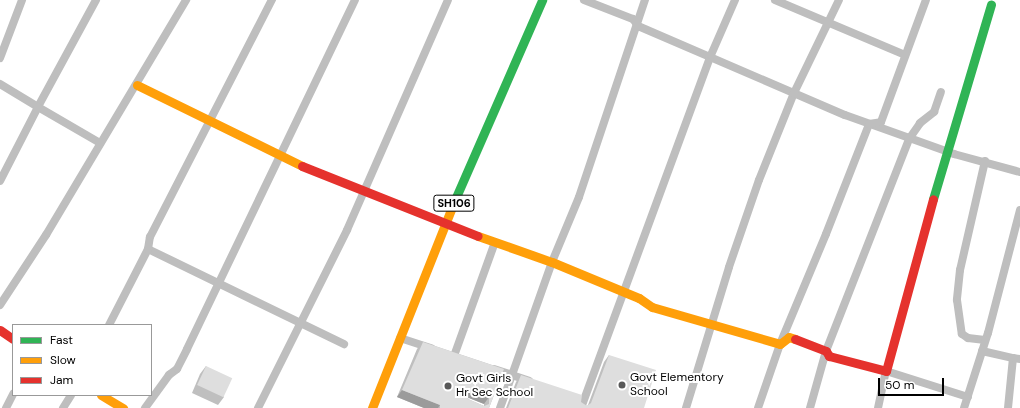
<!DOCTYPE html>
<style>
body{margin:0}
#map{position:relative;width:1020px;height:408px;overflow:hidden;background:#fff;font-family:"DM Sans",sans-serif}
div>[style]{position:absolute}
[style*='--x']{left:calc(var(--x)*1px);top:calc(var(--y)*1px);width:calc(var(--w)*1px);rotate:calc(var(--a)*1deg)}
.street>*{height:8px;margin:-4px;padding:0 4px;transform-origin:4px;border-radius:4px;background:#bebebe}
.fast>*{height:9px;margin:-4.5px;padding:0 4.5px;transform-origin:4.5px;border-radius:4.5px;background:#30b455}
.slow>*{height:9px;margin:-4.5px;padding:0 4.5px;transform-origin:4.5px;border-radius:4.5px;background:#ff9f0a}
.jam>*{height:9px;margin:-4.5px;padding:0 4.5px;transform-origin:4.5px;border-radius:4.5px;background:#e5322d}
.wall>*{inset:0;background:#bfbfbf}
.shaded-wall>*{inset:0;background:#9b9b9b}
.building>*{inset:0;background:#dedede;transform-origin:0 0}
.dots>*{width:11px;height:11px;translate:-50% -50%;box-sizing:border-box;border:2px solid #fff;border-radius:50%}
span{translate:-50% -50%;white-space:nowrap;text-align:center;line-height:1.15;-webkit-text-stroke:4px #fff;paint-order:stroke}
.shield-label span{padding:1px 3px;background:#fff;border:1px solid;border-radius:3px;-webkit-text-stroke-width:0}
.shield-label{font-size:11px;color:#000;font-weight:700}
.poi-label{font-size:12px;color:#000}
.left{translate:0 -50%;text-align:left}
.legend{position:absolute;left:12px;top:324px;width:140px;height:72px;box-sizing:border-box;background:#fff;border:1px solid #999;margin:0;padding:5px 7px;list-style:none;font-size:12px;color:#000}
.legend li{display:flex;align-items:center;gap:8px;height:20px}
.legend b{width:20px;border:1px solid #999}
.scale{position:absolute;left:878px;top:378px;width:66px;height:18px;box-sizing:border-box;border:2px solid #000;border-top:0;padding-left:5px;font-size:12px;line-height:14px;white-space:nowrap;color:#000;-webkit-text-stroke:3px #fff;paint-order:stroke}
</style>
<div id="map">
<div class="street">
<div style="--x:96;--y:0;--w:122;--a:118.5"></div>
<div style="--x:38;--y:107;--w:72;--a:30.1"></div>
<div style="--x:584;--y:0;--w:53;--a:21.2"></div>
<div style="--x:633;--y:19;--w:9;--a:54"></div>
<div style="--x:638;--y:26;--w:225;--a:23.3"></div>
<div style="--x:845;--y:115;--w:116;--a:19.7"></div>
<div style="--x:954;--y:154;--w:68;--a:15.3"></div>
<div style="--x:775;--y:0;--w:141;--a:22.9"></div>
<div style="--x:0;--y:58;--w:62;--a:-69.2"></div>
<div style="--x:0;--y:84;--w:44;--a:31.2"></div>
<div style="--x:38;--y:107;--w:83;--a:117.2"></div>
<div style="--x:985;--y:161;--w:112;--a:102.9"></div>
<div style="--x:960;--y:270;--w:30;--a:96"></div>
<div style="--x:957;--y:300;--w:34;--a:82"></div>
<div style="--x:962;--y:334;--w:7;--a:34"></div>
<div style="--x:968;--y:338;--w:17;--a:7"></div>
<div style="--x:148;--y:249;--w:218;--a:25.9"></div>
<div style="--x:0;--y:305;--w:84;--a:-56.7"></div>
<div style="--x:46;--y:235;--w:274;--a:-59.2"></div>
<div style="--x:109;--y:325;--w:85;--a:-62.8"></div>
<div style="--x:148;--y:249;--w:12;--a:-81"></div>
<div style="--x:150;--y:237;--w:267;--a:-62.8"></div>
<div style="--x:400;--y:338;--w:33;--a:18"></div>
<div style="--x:982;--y:351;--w:32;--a:13"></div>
<div style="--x:454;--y:356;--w:121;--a:-70.2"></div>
<div style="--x:494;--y:369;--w:19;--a:18"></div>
<div style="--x:512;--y:375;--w:120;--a:-70.5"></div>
<div style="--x:552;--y:262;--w:70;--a:-67.4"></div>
<div style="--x:579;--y:197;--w:208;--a:-71.5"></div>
<div style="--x:6;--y:408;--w:16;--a:-63"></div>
<div style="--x:63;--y:408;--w:15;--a:-58"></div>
<div style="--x:145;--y:408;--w:41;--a:-54"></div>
<div style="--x:169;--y:375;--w:10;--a:-37"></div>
<div style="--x:177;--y:369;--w:22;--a:-63"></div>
<div style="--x:187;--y:349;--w:387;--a:-64.3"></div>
<div style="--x:258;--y:408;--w:199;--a:-63.4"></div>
<div style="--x:347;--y:230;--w:251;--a:-66.3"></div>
<div style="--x:500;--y:408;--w:35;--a:-70"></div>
<div style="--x:512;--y:375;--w:18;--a:19"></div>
<div style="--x:581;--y:408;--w:376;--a:-69.8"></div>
<div style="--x:711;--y:55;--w:60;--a:-66.4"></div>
<div style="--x:686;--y:408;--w:147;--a:-73"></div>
<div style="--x:729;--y:267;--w:92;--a:-71"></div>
<div style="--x:759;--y:180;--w:94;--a:-68.1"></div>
<div style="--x:794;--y:93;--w:103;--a:-64.2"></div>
<div style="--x:758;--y:408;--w:68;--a:-71"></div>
<div style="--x:780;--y:344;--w:119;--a:-67.3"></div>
<div style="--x:826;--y:234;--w:118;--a:-68.6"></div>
<div style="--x:869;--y:124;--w:12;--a:-9"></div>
<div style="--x:881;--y:122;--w:130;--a:-69.8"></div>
<div style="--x:810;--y:408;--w:59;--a:-74.3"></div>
<div style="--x:826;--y:351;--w:228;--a:-68.6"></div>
<div style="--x:909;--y:139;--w:19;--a:-55"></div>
<div style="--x:920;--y:123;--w:18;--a:-38"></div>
<div style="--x:934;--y:112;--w:21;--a:-71"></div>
<div style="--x:878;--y:408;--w:38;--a:-78"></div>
<div style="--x:886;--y:371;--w:86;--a:17.6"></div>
<div style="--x:964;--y:408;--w:79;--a:-72.3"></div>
<div style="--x:988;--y:333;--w:127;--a:-75.4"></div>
<div style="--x:1008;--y:408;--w:50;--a:-84.3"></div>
<div style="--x:1013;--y:358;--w:7;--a:8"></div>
</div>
<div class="fast">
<div style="--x:933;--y:199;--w:203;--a:-73.4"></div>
<div style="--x:453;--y:204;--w:223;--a:-66.4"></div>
</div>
<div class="slow">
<div style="--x:137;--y:85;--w:184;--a:26.1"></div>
<div style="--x:478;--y:236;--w:78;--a:19.4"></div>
<div style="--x:552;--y:262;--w:94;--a:22.5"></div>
<div style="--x:639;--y:298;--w:16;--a:35"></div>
<div style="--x:652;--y:307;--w:133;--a:16.1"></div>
<div style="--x:780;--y:344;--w:11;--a:-38"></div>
<div style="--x:789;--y:337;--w:6;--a:18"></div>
<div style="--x:101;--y:395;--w:26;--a:31"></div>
<div style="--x:372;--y:408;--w:219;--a:-68.3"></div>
</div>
<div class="jam">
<div style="--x:302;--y:166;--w:189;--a:21.7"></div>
<div style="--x:0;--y:330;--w:16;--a:35"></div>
<div style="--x:795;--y:339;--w:33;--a:21"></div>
<div style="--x:826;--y:351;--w:6;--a:59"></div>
<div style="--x:829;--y:356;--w:59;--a:14.7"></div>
<div style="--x:886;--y:371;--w:178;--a:-74.7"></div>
</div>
<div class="wall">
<div style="clip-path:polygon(evenodd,423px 342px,504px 369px,489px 408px,424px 408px,397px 397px,417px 349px,423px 342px,468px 398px,469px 398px,484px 404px,484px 406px,468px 399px,468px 398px)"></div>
<div style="clip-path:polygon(609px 355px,644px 408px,506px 408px,516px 382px,521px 375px,581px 402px,587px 406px,588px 405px,604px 362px)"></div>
<div style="clip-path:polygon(206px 366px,224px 397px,218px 405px,192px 393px,200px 374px)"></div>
</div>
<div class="shaded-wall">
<div style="clip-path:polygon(402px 390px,440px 405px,438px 408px,424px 408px,397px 397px)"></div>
<div style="clip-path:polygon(474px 390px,489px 397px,484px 404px,469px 398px,462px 401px,467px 393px)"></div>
</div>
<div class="building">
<div style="clip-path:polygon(evenodd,423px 342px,504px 369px,489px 408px,440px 408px,440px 405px,402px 390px,423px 342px,474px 390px,489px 397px,489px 404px,484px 406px,468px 399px,467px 393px,474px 390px)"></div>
<div style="clip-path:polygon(609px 355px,656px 370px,644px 408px,508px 408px,521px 375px,582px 395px,581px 402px,587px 406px,591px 403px)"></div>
<div style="left:206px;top:366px;width:29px;height:21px;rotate:25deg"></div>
</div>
<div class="dots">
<div style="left:622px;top:385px;background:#595959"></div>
<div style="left:448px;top:386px;background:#595959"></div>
</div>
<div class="shield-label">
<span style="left:454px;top:203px">SH106</span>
</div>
<div class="poi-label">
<span class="left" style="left:630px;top:385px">Govt Elementory<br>School</span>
<span class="left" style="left:456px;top:386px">Govt Girls<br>Hr Sec School</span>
</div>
<ul class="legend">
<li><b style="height:5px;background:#30b455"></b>Fast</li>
<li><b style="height:5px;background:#ff9f0a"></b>Slow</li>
<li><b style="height:5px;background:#e5322d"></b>Jam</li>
</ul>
<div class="scale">50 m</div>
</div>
